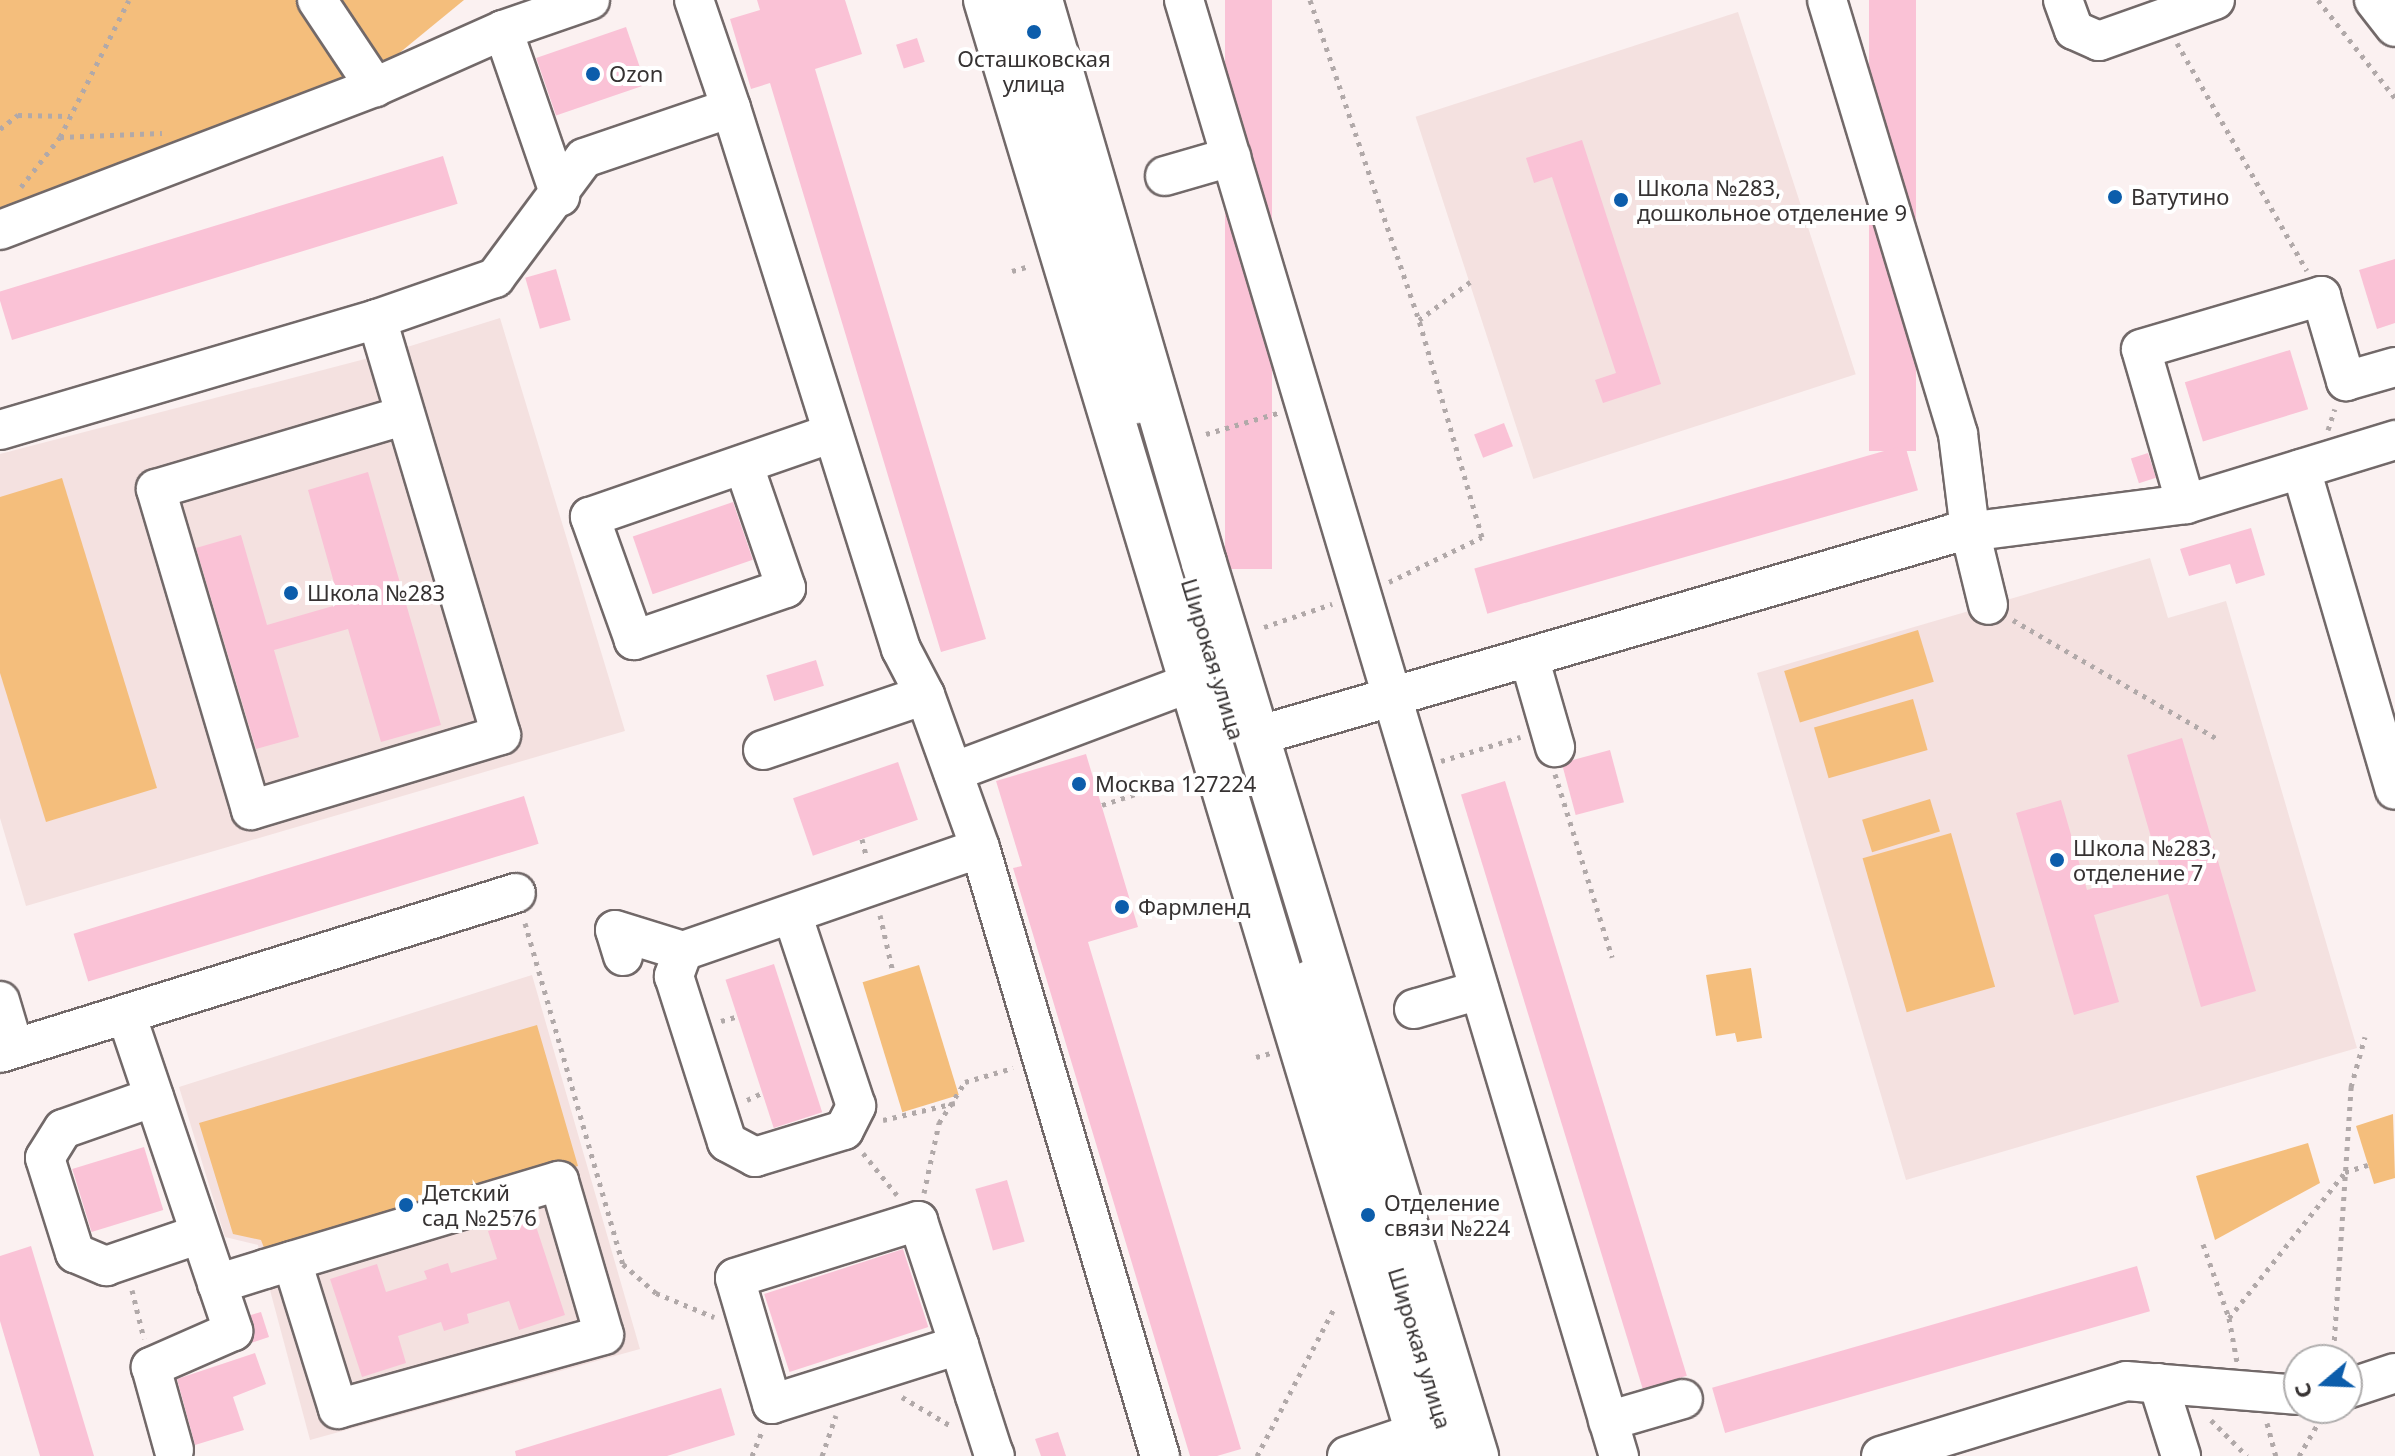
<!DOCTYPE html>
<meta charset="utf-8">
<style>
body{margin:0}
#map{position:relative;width:2395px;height:1456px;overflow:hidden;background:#fbf1f1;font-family:"Noto Sans",sans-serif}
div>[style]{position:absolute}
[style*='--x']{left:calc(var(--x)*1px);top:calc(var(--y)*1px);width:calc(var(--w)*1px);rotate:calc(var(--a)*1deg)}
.built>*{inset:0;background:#f4e1e0;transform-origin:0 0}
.green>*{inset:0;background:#f4be7c;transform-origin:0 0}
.building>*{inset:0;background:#fac2d6;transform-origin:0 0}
.path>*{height:5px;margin-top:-2.5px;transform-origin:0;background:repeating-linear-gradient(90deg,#b1a9a9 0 4px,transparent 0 10px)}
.roads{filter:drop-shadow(2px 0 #726969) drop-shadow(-2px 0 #726969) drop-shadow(0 2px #726969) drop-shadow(0 -2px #726969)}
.minor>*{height:38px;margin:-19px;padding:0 19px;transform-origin:19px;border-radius:19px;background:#fff}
.major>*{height:44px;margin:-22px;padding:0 22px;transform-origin:22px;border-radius:22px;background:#fff}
.dots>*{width:22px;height:22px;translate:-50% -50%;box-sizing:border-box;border:4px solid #fff;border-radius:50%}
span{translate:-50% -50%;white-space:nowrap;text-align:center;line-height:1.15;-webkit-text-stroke:8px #fff;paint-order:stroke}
.poi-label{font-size:22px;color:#363232}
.left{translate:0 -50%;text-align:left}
.street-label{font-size:22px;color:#363232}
.north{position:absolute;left:2283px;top:1344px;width:80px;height:80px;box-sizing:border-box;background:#fff;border:2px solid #afadad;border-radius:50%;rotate:251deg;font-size:22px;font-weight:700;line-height:32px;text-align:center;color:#363232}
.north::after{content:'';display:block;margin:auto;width:28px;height:36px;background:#0c5dab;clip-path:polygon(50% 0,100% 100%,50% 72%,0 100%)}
</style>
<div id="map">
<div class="built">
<div style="left:1738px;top:12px;width:381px;height:339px;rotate:72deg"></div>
<div style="clip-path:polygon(500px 318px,625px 731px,26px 906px,0 818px,0 454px,388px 353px)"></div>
<div style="clip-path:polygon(2150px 558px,2168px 618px,2226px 601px,2357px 1048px,1906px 1180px,1757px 673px)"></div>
<div style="clip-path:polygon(532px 975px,640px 1349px,310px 1440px,258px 1245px,225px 1237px,179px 1087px)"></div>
</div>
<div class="green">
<div style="clip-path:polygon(0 0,464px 0,392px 59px,0 214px)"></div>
<div style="clip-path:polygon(62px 478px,157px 788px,46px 822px,0 673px,0 497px)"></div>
<div style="left:1918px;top:630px;width:54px;height:140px;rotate:73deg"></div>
<div style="left:1913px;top:699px;width:53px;height:103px;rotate:74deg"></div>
<div style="left:1930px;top:799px;width:34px;height:71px;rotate:73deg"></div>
<div style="left:1951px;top:833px;width:160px;height:92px;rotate:74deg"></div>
<div style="left:919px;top:965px;width:136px;height:59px;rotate:73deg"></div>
<div style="clip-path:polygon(1751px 968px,1762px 1038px,1737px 1042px,1735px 1033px,1716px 1036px,1706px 975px)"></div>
<div style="clip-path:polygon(537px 1025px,578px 1166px,266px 1253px,261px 1240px,233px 1234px,199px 1123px)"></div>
<div style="clip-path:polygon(2393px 1114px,2395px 1178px,2374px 1184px,2356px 1126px)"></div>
<div style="clip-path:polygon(2308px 1143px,2320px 1183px,2215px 1240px,2196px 1176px)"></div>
</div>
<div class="building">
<div style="clip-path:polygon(757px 0,845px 0,862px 54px,815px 69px,986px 639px,941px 652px,770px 83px,751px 89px,730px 19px,760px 10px)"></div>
<div style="left:1225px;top:0;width:47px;height:569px"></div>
<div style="left:1869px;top:0;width:47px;height:451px"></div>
<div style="left:626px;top:27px;width:61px;height:95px;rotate:71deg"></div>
<div style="left:917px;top:38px;width:25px;height:22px;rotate:72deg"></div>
<div style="clip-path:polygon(1582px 140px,1661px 384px,1603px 403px,1595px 380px,1616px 373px,1552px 177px,1534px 183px,1526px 158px)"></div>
<div style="left:443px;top:156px;width:50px;height:466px;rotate:73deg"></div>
<div style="clip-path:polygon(2395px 259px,2395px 323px,2377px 329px,2359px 270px)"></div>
<div style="left:556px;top:269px;width:53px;height:32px;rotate:74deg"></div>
<div style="left:2290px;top:350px;width:62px;height:110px;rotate:73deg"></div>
<div style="left:1504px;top:423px;width:25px;height:32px;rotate:69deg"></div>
<div style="left:1905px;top:445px;width:47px;height:448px;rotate:74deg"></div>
<div style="left:2148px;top:453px;width:26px;height:18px;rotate:72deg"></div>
<div style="clip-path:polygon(368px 472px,441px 725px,381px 742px,348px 629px,274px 650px,299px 737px,256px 749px,196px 548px,241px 535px,267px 625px,340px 604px,308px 490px)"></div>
<div style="left:733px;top:502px;width:61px;height:106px;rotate:71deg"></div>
<div style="clip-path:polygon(2251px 528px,2265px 575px,2236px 584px,2230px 564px,2189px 576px,2180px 549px)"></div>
<div style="left:816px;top:660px;width:27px;height:52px;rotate:73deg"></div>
<div style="clip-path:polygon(2182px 738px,2256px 991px,2201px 1007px,2168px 894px,2094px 915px,2119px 1002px,2074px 1015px,2016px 813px,2061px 800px,2087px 890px,2160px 868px,2127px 755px)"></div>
<div style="left:1610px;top:750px;width:54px;height:50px;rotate:75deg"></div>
<div style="clip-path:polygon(1086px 754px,1138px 927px,1088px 942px,1241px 1449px,1217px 1456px,1190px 1456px,1013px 868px,1022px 866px,996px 781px)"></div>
<div style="left:898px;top:762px;width:61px;height:111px;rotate:71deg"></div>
<div style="left:1505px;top:781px;width:622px;height:46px;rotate:73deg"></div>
<div style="left:524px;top:796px;width:50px;height:471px;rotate:73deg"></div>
<div style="left:774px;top:964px;width:156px;height:51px;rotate:72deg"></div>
<div style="left:144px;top:1147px;width:66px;height:75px;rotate:73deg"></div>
<div style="left:1007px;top:1180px;width:64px;height:33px;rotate:74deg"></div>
<div style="clip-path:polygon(533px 1217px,565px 1315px,519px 1330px,509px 1301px,467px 1314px,469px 1323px,444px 1331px,441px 1322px,398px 1336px,406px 1363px,362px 1377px,330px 1279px,377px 1264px,386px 1292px,427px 1279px,424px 1271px,448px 1263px,451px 1273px,497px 1259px,488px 1231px)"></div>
<div style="clip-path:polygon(31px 1246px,94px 1456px,40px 1456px,0 1321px,0 1256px)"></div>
<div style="left:903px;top:1249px;width:82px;height:146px;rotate:72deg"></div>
<div style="left:2137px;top:1266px;width:47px;height:442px;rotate:74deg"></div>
<div style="clip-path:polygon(261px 1312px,269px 1337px,251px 1343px,251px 1315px)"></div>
<div style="clip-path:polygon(255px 1353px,266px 1384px,233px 1397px,244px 1430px,195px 1445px,177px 1379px)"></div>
<div style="clip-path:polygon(721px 1388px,735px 1435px,667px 1456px,516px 1456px,515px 1451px)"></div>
<div style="clip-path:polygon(1058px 1432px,1066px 1456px,1041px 1456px,1035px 1439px)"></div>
</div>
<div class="path">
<div style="--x:1310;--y:0;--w:338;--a:71.2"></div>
<div style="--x:2318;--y:0;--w:125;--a:51.8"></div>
<div style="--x:2177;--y:43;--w:262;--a:60.3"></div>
<div style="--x:0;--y:129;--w:23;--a:-38"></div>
<div style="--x:18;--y:115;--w:52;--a:1.1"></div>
<div style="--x:60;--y:137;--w:153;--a:-63.3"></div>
<div style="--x:21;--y:187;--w:63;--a:-52"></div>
<div style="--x:60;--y:137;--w:102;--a:-2.2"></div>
<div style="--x:1012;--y:271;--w:19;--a:-16"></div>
<div style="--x:2328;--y:430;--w:22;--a:-72"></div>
<div style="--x:1206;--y:434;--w:75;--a:-16.3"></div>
<div style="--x:1389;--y:582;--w:103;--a:-25.8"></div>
<div style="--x:1482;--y:537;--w:226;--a:-106.2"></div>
<div style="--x:1419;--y:320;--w:64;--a:-36.7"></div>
<div style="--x:2013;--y:620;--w:235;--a:30.2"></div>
<div style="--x:1264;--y:627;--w:72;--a:-18.7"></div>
<div style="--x:1441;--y:761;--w:83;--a:-16.9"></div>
<div style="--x:1555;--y:774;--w:192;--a:72.7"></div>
<div style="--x:1102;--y:805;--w:71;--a:-18.2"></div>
<div style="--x:862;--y:839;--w:16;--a:76"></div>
<div style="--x:880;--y:915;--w:58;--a:77.2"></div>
<div style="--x:525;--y:923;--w:355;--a:74"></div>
<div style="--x:623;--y:1264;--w:44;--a:41.3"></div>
<div style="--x:656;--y:1293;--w:63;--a:22.5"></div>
<div style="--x:721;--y:1021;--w:18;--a:-16"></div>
<div style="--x:1256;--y:1057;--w:16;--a:-15"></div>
<div style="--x:747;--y:1100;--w:17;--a:-25"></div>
<div style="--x:883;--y:1120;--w:74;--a:-13.3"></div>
<div style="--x:863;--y:1153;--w:54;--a:51"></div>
<div style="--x:924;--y:1193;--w:72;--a:-77.9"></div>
<div style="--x:939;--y:1123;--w:49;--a:-57.6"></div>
<div style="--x:965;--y:1082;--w:50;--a:-16.3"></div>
<div style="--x:2203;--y:1244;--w:78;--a:70.6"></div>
<div style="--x:2229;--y:1318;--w:45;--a:79.7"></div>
<div style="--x:132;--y:1290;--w:50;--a:76.2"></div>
<div style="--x:2229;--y:1318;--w:186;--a:-51.5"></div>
<div style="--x:2345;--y:1172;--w:24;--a:-17"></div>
<div style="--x:2333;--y:1360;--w:274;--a:-86.2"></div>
<div style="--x:2351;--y:1087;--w:52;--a:-74.4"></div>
<div style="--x:902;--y:1397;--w:57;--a:30.6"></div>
<div style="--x:2211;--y:1420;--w:51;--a:45"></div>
<div style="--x:2267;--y:1423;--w:34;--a:75"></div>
<div style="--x:752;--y:1456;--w:27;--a:-68"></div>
<div style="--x:822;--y:1456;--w:43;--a:-71.1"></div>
<div style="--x:1257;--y:1456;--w:166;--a:-62.4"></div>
<div style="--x:2299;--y:1456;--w:42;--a:-59.7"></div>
</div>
<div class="roads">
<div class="minor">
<div style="--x:317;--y:0;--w:105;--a:56.3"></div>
<div style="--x:1012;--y:0;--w:423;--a:72.9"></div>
<div style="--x:1184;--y:0;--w:1520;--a:73.37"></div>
<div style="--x:1827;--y:0;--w:453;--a:73.2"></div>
<div style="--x:1958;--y:434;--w:98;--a:82.9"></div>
<div style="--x:1970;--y:531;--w:76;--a:76.3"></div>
<div style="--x:2063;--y:0;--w:32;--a:70"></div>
<div style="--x:2074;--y:30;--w:27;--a:24"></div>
<div style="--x:2099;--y:41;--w:123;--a:-19.5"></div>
<div style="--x:2374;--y:0;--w:34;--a:52"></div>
<div style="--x:503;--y:30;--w:92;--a:-19"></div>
<div style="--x:731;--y:108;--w:567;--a:72.56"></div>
<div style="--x:901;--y:649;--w:52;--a:62.4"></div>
<div style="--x:925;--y:695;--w:163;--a:70.2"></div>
<div style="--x:980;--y:848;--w:634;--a:73.51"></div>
<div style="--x:1165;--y:176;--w:69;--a:-16.1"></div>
<div style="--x:0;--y:230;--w:401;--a:-20.9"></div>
<div style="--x:375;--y:87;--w:140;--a:-24"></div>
<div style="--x:503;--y:30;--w:176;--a:71"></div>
<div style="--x:377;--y:319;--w:434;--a:73.4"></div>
<div style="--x:501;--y:735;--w:261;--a:163.3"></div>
<div style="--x:251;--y:810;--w:335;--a:-106.5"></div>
<div style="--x:156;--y:489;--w:258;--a:-16.5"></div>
<div style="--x:0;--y:430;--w:393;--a:-16.4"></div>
<div style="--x:377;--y:319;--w:125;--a:-19.2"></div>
<div style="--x:495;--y:278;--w:149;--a:-53.4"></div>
<div style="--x:584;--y:158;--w:155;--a:-18.8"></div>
<div style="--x:731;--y:108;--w:114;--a:-108.9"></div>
<div style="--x:744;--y:466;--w:129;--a:71"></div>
<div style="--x:786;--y:588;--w:161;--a:161.1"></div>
<div style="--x:634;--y:640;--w:131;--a:-109.7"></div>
<div style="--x:590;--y:517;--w:254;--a:-19.1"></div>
<div style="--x:2301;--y:469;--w:334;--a:73.7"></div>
<div style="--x:2186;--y:504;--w:161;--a:-106.2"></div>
<div style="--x:2141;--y:349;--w:188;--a:-16.4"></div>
<div style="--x:2321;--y:296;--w:89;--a:73.6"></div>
<div style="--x:2346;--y:381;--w:51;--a:-15.9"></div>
<div style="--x:1529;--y:657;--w:94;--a:73.9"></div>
<div style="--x:1257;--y:736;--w:724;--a:-16.21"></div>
<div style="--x:1952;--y:534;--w:236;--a:-7.3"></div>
<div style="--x:2186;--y:504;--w:219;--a:-17"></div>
<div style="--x:763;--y:750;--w:171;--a:-18.8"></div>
<div style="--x:953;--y:772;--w:255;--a:-20.6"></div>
<div style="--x:683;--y:951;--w:27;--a:110"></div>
<div style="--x:674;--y:976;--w:174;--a:72.3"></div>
<div style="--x:727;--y:1142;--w:32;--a:28"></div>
<div style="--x:755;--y:1157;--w:93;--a:-16.9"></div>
<div style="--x:844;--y:1130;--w:27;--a:-63"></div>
<div style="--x:856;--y:1106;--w:199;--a:-108.4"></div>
<div style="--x:623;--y:956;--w:27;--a:-107"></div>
<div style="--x:615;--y:930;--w:71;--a:17.2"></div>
<div style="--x:683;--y:951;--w:314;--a:-19.1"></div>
<div style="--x:1309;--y:980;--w:497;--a:73.2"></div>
<div style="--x:0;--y:1001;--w:49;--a:73.4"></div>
<div style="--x:1414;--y:1009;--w:68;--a:-16.3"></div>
<div style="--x:126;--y:1014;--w:335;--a:71.3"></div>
<div style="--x:233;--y:1331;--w:90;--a:156.3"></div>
<div style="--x:151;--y:1367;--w:86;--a:74.5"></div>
<div style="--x:0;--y:1053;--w:540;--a:-17.23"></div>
<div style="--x:154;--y:1097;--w:96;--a:160.6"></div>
<div style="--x:63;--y:1129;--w:34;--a:122"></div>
<div style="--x:45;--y:1158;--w:100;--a:72.5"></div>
<div style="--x:75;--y:1253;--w:34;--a:23"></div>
<div style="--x:106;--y:1266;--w:99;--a:-18.8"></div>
<div style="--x:217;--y:1284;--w:50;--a:-17.4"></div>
<div style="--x:265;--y:1269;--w:307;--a:-16.7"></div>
<div style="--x:559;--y:1181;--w:160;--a:73.7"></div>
<div style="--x:604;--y:1335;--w:276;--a:164.5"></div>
<div style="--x:338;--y:1409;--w:155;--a:-107.3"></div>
<div style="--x:959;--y:1345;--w:196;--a:162.5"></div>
<div style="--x:772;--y:1404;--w:131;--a:-106.4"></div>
<div style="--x:735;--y:1278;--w:192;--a:-17.3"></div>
<div style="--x:918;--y:1221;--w:131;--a:71.7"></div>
<div style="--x:959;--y:1345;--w:53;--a:72.6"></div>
<div style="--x:975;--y:1396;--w:59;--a:72.2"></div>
<div style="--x:993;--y:1452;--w:4;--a:63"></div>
<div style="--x:2158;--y:1383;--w:77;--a:72.5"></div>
<div style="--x:2347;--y:1389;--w:51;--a:-18.4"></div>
<div style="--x:1608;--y:1421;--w:78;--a:-16.3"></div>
<div style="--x:1347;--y:1456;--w:75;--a:-18.7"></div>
<div style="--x:1881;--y:1456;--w:256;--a:-17"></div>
<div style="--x:2126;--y:1381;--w:174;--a:4.6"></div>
</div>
<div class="major">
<div style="--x:986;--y:0;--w:1521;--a:73.22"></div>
<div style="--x:1040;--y:0;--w:586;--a:73.76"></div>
<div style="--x:1204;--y:563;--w:934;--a:73.06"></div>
</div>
</div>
<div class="dots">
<div style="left:1034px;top:32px;background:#0c5dab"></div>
<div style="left:593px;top:74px;background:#0c5dab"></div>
<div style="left:2115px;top:197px;background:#0c5dab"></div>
<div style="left:1621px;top:200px;background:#0c5dab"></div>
<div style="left:291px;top:593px;background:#0c5dab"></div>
<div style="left:1079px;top:784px;background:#0c5dab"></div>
<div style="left:2057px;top:860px;background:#0c5dab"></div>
<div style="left:1122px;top:907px;background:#0c5dab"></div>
<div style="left:406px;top:1205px;background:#0c5dab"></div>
<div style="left:1368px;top:1215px;background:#0c5dab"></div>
</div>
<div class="poi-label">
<span style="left:1034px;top:71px">Осташковская<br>улица</span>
<span class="left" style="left:609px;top:74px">Ozon</span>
<span class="left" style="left:1637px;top:200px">Школа №283,<br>дошкольное отделение 9</span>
<span class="left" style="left:2131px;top:197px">Ватутино</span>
<span class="left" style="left:307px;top:593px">Школа №283</span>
<span class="left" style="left:1095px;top:784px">Москва 127224</span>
<span class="left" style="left:2073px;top:860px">Школа №283,<br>отделение 7</span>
<span class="left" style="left:1138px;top:907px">Фармленд</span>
<span class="left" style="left:422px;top:1205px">Детский<br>сад №2576</span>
<span class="left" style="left:1384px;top:1215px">Отделение<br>связи №224</span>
</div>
<div class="street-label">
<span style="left:1213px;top:659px;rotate:73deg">Широкая улица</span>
<span style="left:1420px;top:1348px;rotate:73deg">Широкая улица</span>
</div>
<div class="north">С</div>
</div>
